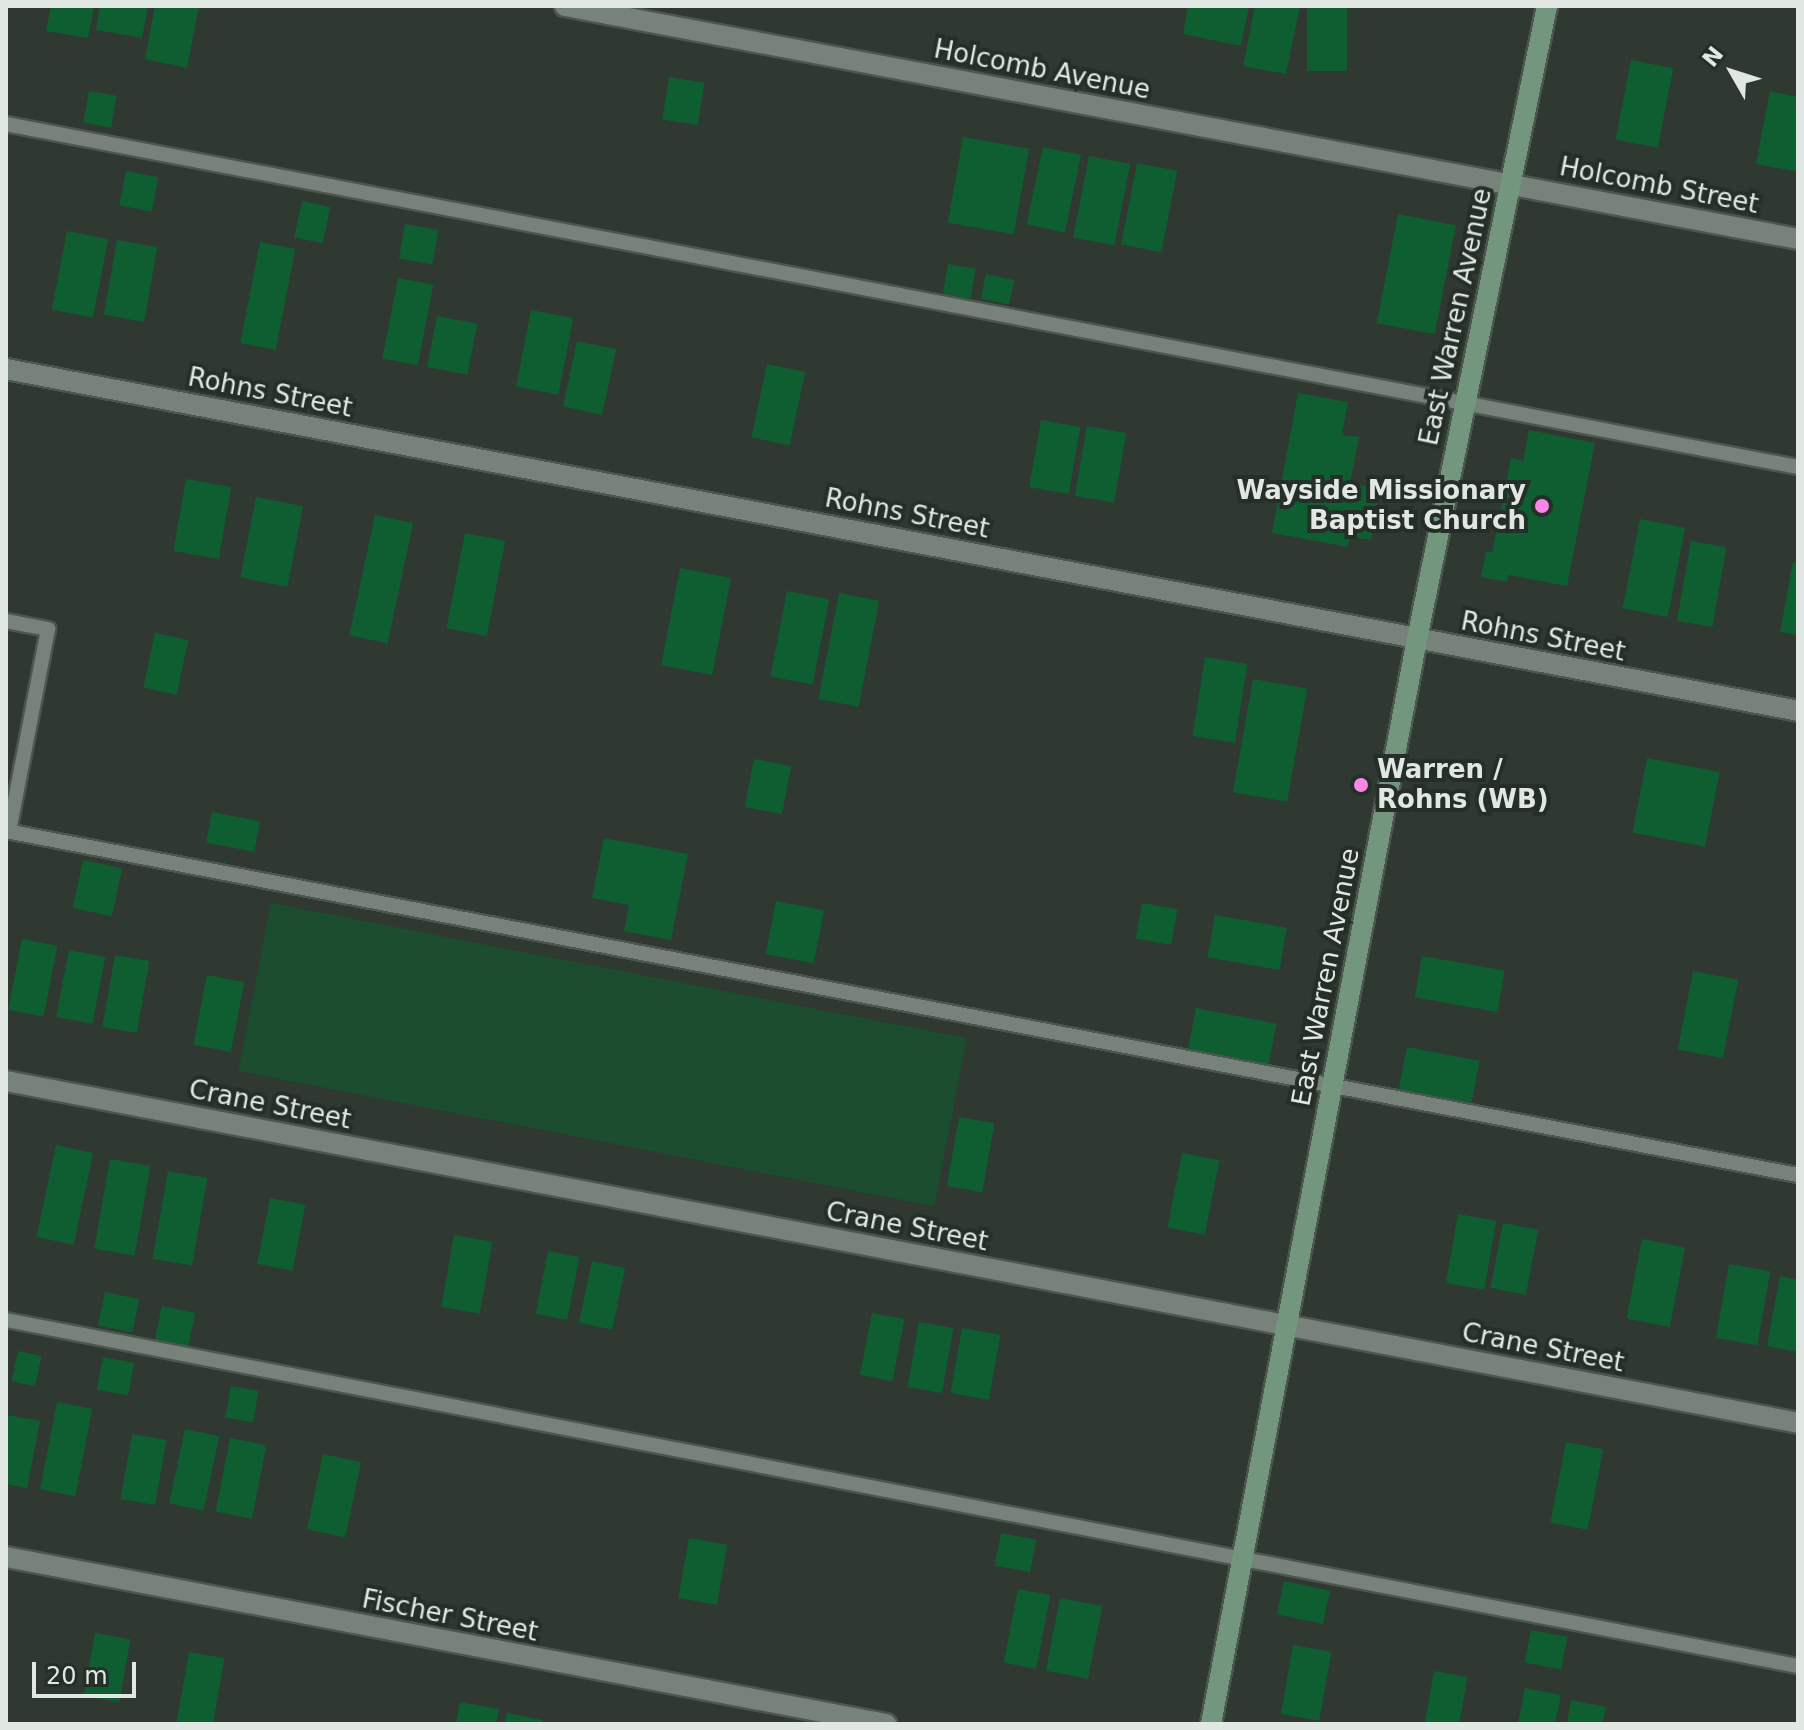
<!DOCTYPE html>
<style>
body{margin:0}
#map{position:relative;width:1804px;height:1730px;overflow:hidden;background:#2f3932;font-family:"DejaVu Sans",sans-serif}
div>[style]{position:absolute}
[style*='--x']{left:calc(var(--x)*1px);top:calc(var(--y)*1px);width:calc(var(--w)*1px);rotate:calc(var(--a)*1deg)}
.green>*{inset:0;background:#1c4d2e;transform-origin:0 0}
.building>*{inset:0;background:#0e5e32;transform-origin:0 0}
.roads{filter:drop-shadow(2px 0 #4c554e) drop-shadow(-2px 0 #4c554e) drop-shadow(0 2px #4c554e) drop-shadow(0 -2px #4c554e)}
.service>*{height:14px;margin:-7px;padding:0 7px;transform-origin:7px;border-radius:7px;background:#77837a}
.minor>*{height:20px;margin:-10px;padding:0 10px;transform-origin:10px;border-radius:10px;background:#77837a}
.secondary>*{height:20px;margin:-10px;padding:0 10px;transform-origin:10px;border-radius:10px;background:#73967e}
.dots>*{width:22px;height:22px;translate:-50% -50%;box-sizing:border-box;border:4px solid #252f28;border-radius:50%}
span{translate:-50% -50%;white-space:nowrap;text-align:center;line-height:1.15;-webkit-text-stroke:8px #252f28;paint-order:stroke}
.street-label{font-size:26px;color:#e1e8e3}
.poi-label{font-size:26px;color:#e1e8e3;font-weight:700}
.right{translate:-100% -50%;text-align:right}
.left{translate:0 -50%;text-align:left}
.frame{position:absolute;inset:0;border:8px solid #e1e8e3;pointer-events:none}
.north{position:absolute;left:1692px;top:32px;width:80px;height:80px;-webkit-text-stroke:6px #252f28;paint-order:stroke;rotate:309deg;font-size:22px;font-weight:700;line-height:32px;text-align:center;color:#e1e8e3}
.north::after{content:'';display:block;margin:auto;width:28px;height:36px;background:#e1e8e3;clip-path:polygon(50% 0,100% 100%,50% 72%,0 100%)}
.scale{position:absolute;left:32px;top:1662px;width:104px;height:36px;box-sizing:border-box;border:4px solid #e1e8e3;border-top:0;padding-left:10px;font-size:24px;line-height:28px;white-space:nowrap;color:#e1e8e3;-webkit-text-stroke:6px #252f28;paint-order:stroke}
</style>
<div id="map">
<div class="green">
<div style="left:271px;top:903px;width:709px;height:171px;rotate:11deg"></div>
</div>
<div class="building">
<div style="clip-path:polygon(51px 6px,94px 6px,88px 38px,46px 31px)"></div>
<div style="clip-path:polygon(100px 6px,148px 6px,142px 38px,96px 30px)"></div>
<div style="clip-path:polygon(155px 6px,199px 6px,187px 68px,145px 59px)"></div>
<div style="clip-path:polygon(1188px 6px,1249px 6px,1241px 46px,1183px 34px)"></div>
<div style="clip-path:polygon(1255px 6px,1300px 6px,1286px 74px,1243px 66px)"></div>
<div style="left:1307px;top:6px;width:40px;height:65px"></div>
<div style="left:1631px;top:60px;width:43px;height:81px;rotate:11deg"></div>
<div style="left:669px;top:77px;width:36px;height:43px;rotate:9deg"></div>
<div style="left:89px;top:91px;width:28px;height:32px;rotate:10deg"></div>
<div style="clip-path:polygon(1770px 91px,1798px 97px,1798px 172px,1756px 164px)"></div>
<div style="left:963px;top:137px;width:67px;height:87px;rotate:10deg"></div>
<div style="left:1043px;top:147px;width:39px;height:79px;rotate:12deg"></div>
<div style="left:1089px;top:156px;width:42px;height:83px;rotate:11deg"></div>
<div style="left:1137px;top:163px;width:41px;height:83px;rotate:11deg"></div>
<div style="left:126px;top:171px;width:33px;height:35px;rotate:11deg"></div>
<div style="left:302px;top:201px;width:29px;height:37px;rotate:12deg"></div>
<div style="left:1398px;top:214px;width:59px;height:111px;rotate:11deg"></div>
<div style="left:405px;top:224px;width:34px;height:35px;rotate:10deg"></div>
<div style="left:67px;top:231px;width:42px;height:80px;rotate:11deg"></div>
<div style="left:117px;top:240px;width:41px;height:76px;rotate:10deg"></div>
<div style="left:260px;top:242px;width:36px;height:103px;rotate:11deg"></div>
<div style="left:948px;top:264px;width:28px;height:30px;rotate:10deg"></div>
<div style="left:986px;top:274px;width:29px;height:25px;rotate:12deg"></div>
<div style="left:398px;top:278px;width:36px;height:82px;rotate:11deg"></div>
<div style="left:531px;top:310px;width:43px;height:78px;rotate:11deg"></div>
<div style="left:437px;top:316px;width:41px;height:52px;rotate:11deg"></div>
<div style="left:577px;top:341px;width:40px;height:67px;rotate:12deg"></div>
<div style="left:767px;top:364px;width:39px;height:75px;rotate:12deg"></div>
<div style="clip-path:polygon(1298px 393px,1348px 402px,1342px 435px,1359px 437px,1350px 483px,1380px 489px,1371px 540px,1350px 537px,1348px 547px,1272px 533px)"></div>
<div style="left:1041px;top:420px;width:40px;height:68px;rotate:10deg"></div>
<div style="left:1087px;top:426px;width:40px;height:71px;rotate:10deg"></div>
<div style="clip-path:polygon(1529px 430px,1595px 443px,1567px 586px,1508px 575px,1507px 582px,1481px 577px,1486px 551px,1492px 553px,1511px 458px,1523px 461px)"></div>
<div style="left:186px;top:479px;width:46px;height:73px;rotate:10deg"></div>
<div style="left:256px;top:497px;width:48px;height:82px;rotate:11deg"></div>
<div style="left:375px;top:515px;width:39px;height:123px;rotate:12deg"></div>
<div style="left:1640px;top:519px;width:46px;height:91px;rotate:11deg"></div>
<div style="left:465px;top:533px;width:41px;height:97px;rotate:11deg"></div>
<div style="left:1691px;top:541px;width:36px;height:81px;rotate:10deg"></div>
<div style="clip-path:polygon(1793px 562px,1798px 563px,1798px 635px,1780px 632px)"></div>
<div style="left:680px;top:568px;width:52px;height:99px;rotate:11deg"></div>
<div style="left:787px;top:591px;width:43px;height:87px;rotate:11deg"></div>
<div style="left:839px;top:593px;width:41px;height:108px;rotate:11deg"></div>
<div style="left:155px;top:633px;width:34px;height:56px;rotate:12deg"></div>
<div style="left:1205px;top:657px;width:43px;height:80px;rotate:9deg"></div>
<div style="left:1253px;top:679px;width:55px;height:115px;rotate:10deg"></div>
<div style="left:1647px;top:758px;width:74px;height:76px;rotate:11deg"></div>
<div style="left:754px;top:759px;width:38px;height:49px;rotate:11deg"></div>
<div style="left:212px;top:812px;width:49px;height:31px;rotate:11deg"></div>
<div style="clip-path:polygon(604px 838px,688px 854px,671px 940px,624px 931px,629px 905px,592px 898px)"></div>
<div style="left:83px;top:860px;width:40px;height:49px;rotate:12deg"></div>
<div style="left:776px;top:901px;width:49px;height:54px;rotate:11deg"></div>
<div style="left:1142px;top:903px;width:36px;height:36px;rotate:10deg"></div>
<div style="left:1215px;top:915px;width:73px;height:43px;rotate:10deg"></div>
<div style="left:22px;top:939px;width:36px;height:72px;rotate:11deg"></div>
<div style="left:69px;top:950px;width:37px;height:68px;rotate:11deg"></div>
<div style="left:115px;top:955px;width:35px;height:73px;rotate:10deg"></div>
<div style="left:1422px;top:956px;width:84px;height:42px;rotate:10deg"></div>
<div style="left:1693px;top:971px;width:46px;height:80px;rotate:11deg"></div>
<div style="left:207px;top:975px;width:38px;height:71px;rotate:11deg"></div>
<div style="left:1196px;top:1008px;width:82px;height:43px;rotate:11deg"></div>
<div style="left:1407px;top:1047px;width:74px;height:44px;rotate:11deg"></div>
<div style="left:959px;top:1117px;width:36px;height:70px;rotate:10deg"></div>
<div style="left:56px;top:1145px;width:38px;height:94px;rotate:12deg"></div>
<div style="left:1182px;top:1153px;width:38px;height:76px;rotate:11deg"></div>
<div style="left:110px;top:1159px;width:41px;height:91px;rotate:10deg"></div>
<div style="left:168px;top:1171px;width:40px;height:89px;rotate:10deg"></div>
<div style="left:270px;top:1198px;width:36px;height:67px;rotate:11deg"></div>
<div style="left:1458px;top:1214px;width:39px;height:70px;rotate:10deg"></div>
<div style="left:1503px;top:1223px;width:36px;height:66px;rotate:11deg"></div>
<div style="left:454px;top:1235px;width:39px;height:73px;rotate:10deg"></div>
<div style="left:1642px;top:1239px;width:44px;height:81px;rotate:11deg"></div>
<div style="left:548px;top:1251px;width:32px;height:64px;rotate:11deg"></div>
<div style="left:592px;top:1261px;width:34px;height:63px;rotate:12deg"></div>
<div style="left:1729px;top:1264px;width:42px;height:75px;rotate:10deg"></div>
<div style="clip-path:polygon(1780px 1276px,1798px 1280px,1798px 1352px,1767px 1346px)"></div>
<div style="left:105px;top:1292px;width:35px;height:34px;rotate:12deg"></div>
<div style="left:162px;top:1306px;width:34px;height:35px;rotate:12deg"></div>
<div style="left:872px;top:1313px;width:33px;height:63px;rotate:11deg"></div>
<div style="left:919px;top:1322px;width:35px;height:66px;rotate:10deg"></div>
<div style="left:962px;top:1328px;width:39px;height:66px;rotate:10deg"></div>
<div style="left:18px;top:1351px;width:24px;height:31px;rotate:12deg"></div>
<div style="left:103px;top:1357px;width:32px;height:33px;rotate:11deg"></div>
<div style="left:231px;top:1386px;width:28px;height:32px;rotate:10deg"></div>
<div style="left:57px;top:1402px;width:36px;height:89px;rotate:11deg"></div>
<div style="clip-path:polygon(7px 1415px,40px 1421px,27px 1488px,6px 1484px)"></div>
<div style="left:185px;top:1429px;width:35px;height:76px;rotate:12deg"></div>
<div style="left:132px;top:1434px;width:35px;height:66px;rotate:10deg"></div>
<div style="left:230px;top:1438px;width:37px;height:75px;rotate:11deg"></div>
<div style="left:1566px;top:1442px;width:38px;height:82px;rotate:11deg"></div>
<div style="left:323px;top:1454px;width:39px;height:77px;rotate:12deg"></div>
<div style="left:1001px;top:1533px;width:36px;height:33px;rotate:11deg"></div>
<div style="left:689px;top:1538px;width:39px;height:61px;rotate:10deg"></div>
<div style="left:1284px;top:1581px;width:47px;height:34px;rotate:12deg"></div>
<div style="left:1018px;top:1589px;width:33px;height:75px;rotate:11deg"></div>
<div style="left:1060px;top:1598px;width:43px;height:74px;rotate:11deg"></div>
<div style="left:1531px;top:1630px;width:37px;height:33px;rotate:11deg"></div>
<div style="left:95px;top:1633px;width:36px;height:64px;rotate:10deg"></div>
<div style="left:1293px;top:1645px;width:39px;height:70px;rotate:10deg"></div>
<div style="left:189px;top:1652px;width:36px;height:73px;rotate:10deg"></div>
<div style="left:1434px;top:1671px;width:34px;height:54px;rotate:10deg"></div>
<div style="clip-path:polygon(1525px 1688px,1561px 1695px,1555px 1724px,1518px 1724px)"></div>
<div style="clip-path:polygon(1571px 1700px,1606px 1707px,1602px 1724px,1567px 1724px)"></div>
<div style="clip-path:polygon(460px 1702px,499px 1709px,496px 1724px,456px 1724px)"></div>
<div style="clip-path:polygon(507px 1713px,543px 1720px,542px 1724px,505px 1724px)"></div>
</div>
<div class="roads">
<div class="service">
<div style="--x:6;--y:124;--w:1825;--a:10.84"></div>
<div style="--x:6;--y:621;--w:43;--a:10.8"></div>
<div style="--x:48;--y:629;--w:206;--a:100.9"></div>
<div style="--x:6;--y:831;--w:1825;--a:10.87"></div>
<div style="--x:6;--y:1320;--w:1825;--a:10.93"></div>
</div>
<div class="minor">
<div style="--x:565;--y:6;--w:1255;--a:10.7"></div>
<div style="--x:6;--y:369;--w:1824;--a:10.8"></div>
<div style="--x:6;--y:1081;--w:1824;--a:10.8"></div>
<div style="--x:6;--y:1557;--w:896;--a:10.75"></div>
</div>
<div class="secondary">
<div style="--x:1211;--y:1724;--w:1104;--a:-79.25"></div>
<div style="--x:1417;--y:639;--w:646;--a:-78.39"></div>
</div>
</div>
<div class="dots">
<div style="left:1542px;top:506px;background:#f987e8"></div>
<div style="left:1361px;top:785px;background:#f987e8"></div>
</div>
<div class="street-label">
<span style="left:1042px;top:70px;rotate:11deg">Holcomb Avenue</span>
<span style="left:1659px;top:186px;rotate:11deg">Holcomb Street</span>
<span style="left:1456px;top:317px;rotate:-78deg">East Warren Avenue</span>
<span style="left:270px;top:393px;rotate:11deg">Rohns Street</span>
<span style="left:907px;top:514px;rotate:11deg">Rohns Street</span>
<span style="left:1543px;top:637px;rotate:11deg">Rohns Street</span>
<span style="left:1326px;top:977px;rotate:-79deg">East Warren Avenue</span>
<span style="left:270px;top:1105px;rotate:11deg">Crane Street</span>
<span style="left:907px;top:1227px;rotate:11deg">Crane Street</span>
<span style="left:1543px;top:1348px;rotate:11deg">Crane Street</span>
<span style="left:450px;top:1616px;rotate:11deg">Fischer Street</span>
</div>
<div class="poi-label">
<span class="right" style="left:1526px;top:506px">Wayside Missionary<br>Baptist Church</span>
<span class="left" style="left:1377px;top:785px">Warren /<br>Rohns (WB)</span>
</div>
<div class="frame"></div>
<div class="north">N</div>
<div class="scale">20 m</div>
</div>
